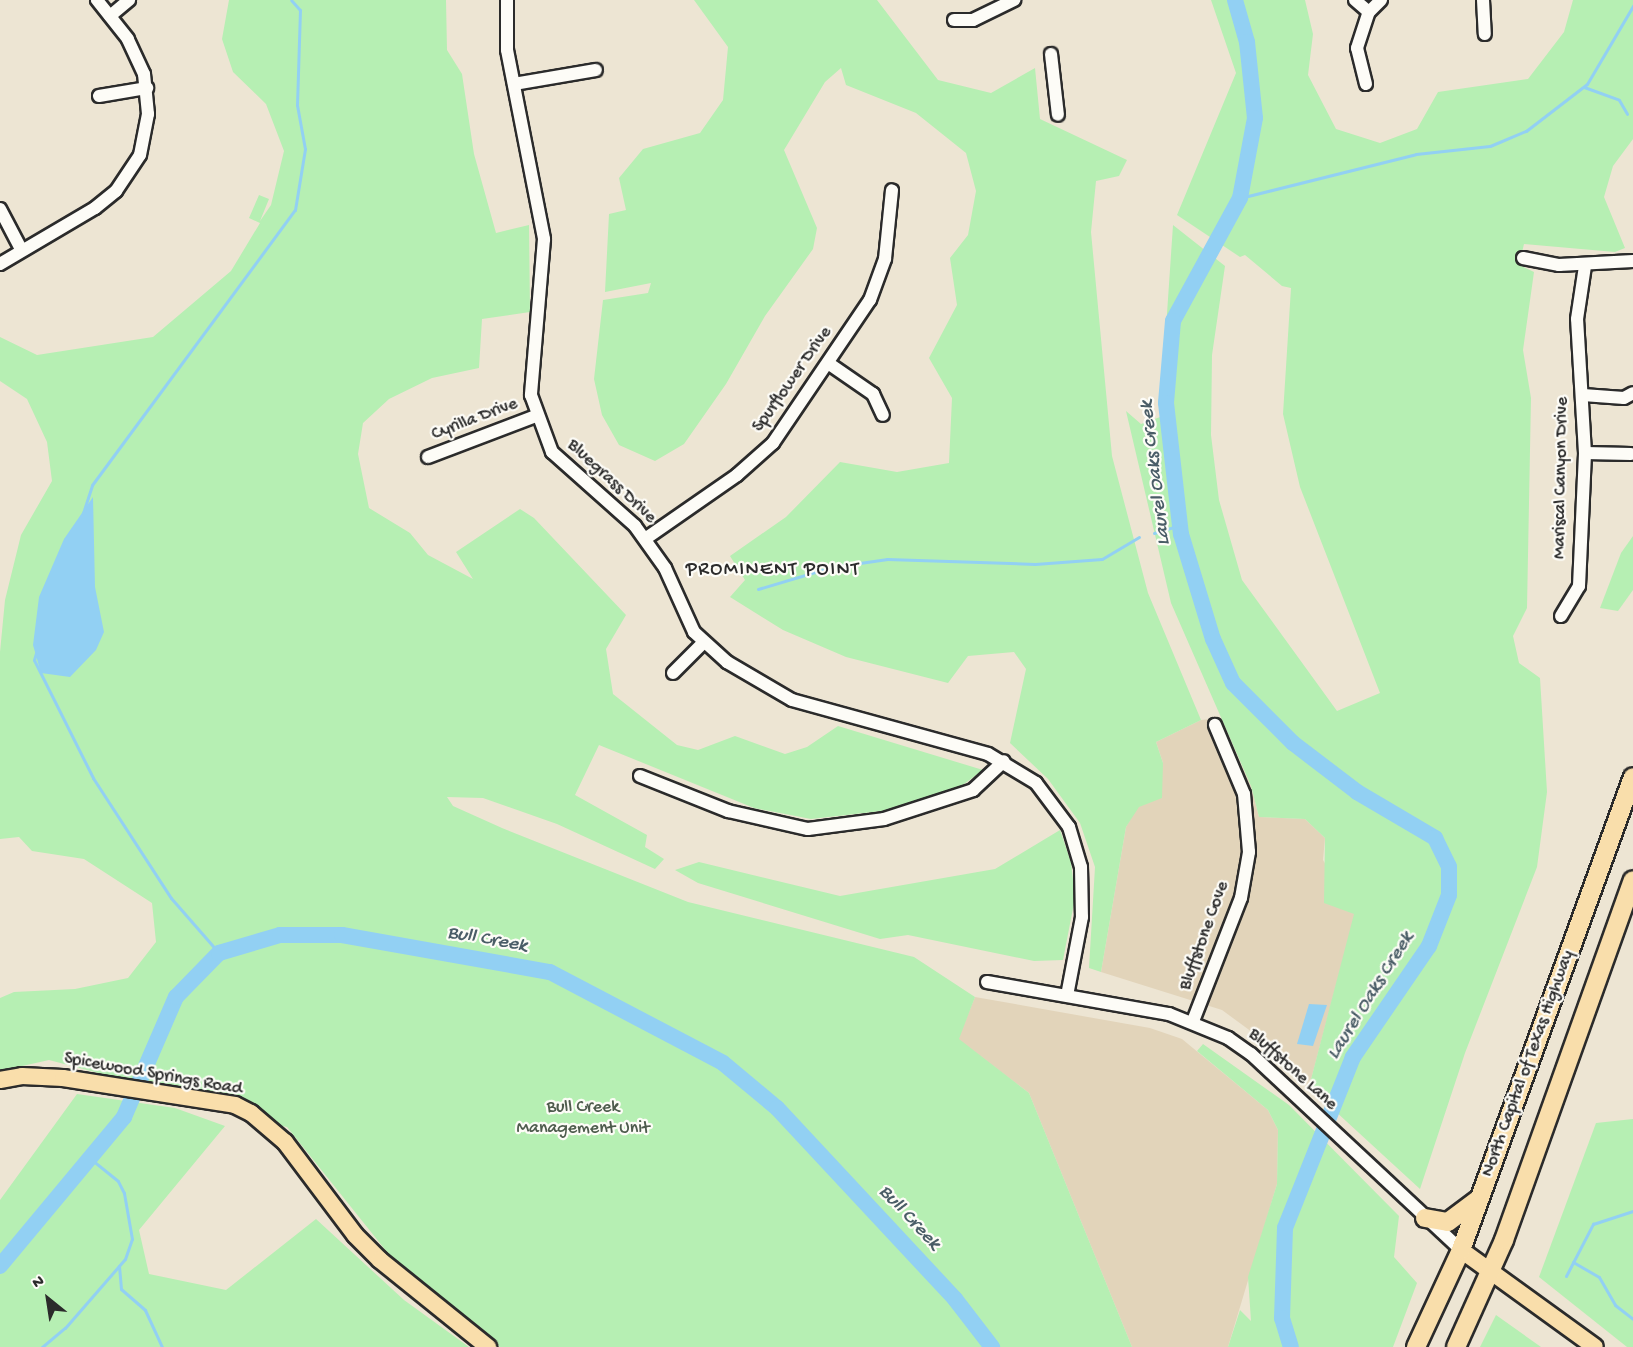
<!DOCTYPE html>
<style>
body{margin:0}
#map{position:relative;width:1633px;height:1347px;overflow:hidden;background:#ede5d3;font-family:"Gochi Hand",sans-serif}
div>[style]{position:absolute}
[style*='--x']{left:calc(var(--x)*1px);top:calc(var(--y)*1px);width:calc(var(--w)*1px);rotate:calc(var(--a)*1deg)}
.built>*{inset:0;background:#e2d4ba}
.green>*{inset:0;background:#b6efb3}
.water>*{inset:0;background:#92d0f3}
.stream>*{height:3px;margin:-1.5px;padding:0 1.5px;transform-origin:1.5px;border-radius:1.5px;background:#92d0f3}
.river>*{height:16px;margin:-8px;padding:0 8px;transform-origin:8px;border-radius:8px;background:#92d0f3}
.roads{filter:drop-shadow(2px 0 #2b2b2b) drop-shadow(-2px 0 #2b2b2b) drop-shadow(0 2px #2b2b2b) drop-shadow(0 -2px #2b2b2b)}
.minor>*{height:12px;margin:-6px;padding:0 6px;transform-origin:6px;border-radius:6px;background:#fdfcf7}
.major>*{height:16px;margin:-8px;padding:0 8px;transform-origin:8px;border-radius:8px;background:#f9deab}
.highway>*{height:18px;margin:-9px;padding:0 9px;transform-origin:9px;border-radius:9px;background:#f9deab}
span{translate:-50% -50%;white-space:nowrap;text-align:center;line-height:1.15;-webkit-text-stroke:4.5px #fdfcf7;paint-order:stroke}
.street-label{font-size:18px;color:#2b2b2b}
.park-label{font-size:18px;color:#4e5c4d}
.water-label{font-size:20px;color:#4a5d67;font-style:italic}
.neighbourhood-label{font-size:20px;color:#2b2b2b;letter-spacing:1.5px}
.north{position:absolute;left:18px;top:1269px;width:60px;height:60px;-webkit-text-stroke:4px #fdfcf7;paint-order:stroke;rotate:330deg;font-size:16px;font-weight:700;line-height:24px;text-align:center;color:#2b2b2b}
.north::after{content:'';display:block;margin:auto;width:21px;height:27px;background:#2b2b2b;clip-path:polygon(50% 0,100% 100%,50% 72%,0 100%)}
</style>
<div id="map">
<div class="built">
<div style="clip-path:polygon(1220px 718px,1251px 786px,1259px 817px,1305px 819px,1325px 838px,1323px 860px,1355px 914px,1309px 1087px,1267px 1043px,1222px 1010px,1101px 972px,1126px 827px,1163px 763px,1156px 742px,1201px 720px)"></div>
<div style="clip-path:polygon(975px 997px,1150px 1028px,1182px 1039px,1268px 1110px,1278px 1130px,1277px 1184px,1228px 1347px,1132px 1347px,1029px 1093px,958px 1039px)"></div>
</div>
<div class="green">
<div style="clip-path:polygon(229px 0,446px 0,447px 50px,462px 74px,474px 154px,496px 233px,529px 225px,530px 312px,482px 319px,479px 368px,432px 378px,389px 399px,363px 423px,358px 454px,369px 508px,410px 533px,428px 555px,473px 579px,456px 552px,520px 509px,534px 518px,626px 615px,606px 649px,613px 694px,677px 745px,698px 750px,735px 736px,785px 754px,807px 747px,838px 726px,983px 770px,960px 787px,882px 811px,811px 819px,754px 808px,599px 745px,575px 795px,647px 835px,645px 847px,664px 859px,655px 869px,557px 824px,483px 798px,447px 797px,453px 806px,502px 828px,688px 902px,914px 957px,975px 997px,959px 1039px,1029px 1093px,1132px 1347px,500px 1347px,395px 1262px,287px 1127px,203px 1108px,213px 1095px,144px 1085px,49px 1060px,0 1071px,0 998px,14px 992px,75px 989px,128px 978px,156px 942px,152px 903px,84px 859px,32px 851px,19px 837px,0 839px,0 652px,5px 600px,21px 535px,52px 481px,47px 442px,27px 399px,0 381px,0 337px,37px 355px,153px 337px,231px 271px,260px 223px,249px 218px,259px 195px,269px 199px,260px 221px,271px 205px,284px 151px,266px 104px,233px 72px,222px 39px)"></div>
<div style="clip-path:polygon(694px 0,877px 0,938px 80px,991px 93px,1035px 68px,1040px 119px,1127px 160px,1119px 176px,1096px 181px,1091px 232px,1112px 456px,1148px 593px,1201px 720px,1156px 742px,1163px 763px,1162px 798px,1139px 807px,1126px 827px,1101px 972px,1089px 968px,1095px 867px,1080px 823px,1048px 779px,1010px 743px,1026px 669px,1014px 652px,968px 656px,948px 683px,846px 657px,783px 630px,730px 597px,745px 580px,730px 556px,786px 517px,840px 462px,897px 472px,949px 463px,952px 398px,929px 358px,957px 305px,950px 258px,968px 235px,976px 191px,966px 153px,916px 113px,846px 85px,841px 68px,825px 82px,784px 150px,817px 228px,813px 249px,765px 316px,726px 384px,684px 444px,655px 461px,619px 445px,602px 415px,594px 379px,603px 300px,648px 293px,651px 283px,605px 292px,609px 214px,626px 210px,619px 178px,643px 149px,700px 133px,723px 100px,728px 47px)"></div>
<div style="clip-path:polygon(1211px 0,1305px 0,1313px 34px,1308px 75px,1336px 129px,1380px 143px,1417px 129px,1438px 92px,1528px 79px,1564px 32px,1573px 0,1633px 0,1633px 139px,1613px 166px,1604px 197px,1625px 248px,1615px 252px,1524px 244px,1519px 265px,1534px 272px,1523px 350px,1531px 398px,1527px 608px,1513px 636px,1519px 663px,1540px 678px,1547px 792px,1537px 867px,1465px 1053px,1420px 1189px,1309px 1087px,1354px 914px,1324px 903px,1325px 838px,1305px 819px,1259px 817px,1251px 786px,1171px 603px,1126px 411px,1141px 424px,1160px 417px,1173px 225px,1225px 266px,1212px 355px,1211px 435px,1219px 500px,1242px 580px,1337px 711px,1380px 693px,1300px 487px,1283px 414px,1291px 288px,1282px 286px,1245px 255px,1240px 257px,1177px 215px,1236px 73px)"></div>
<div style="clip-path:polygon(1633px 536px,1633px 590px,1618px 611px,1600px 608px,1621px 553px)"></div>
<div style="clip-path:polygon(1060px 830px,1071px 862px,1075px 898px,1063px 960px,1034px 961px,908px 935px,880px 939px,698px 883px,675px 870px,699px 862px,840px 896px,995px 869px)"></div>
<div style="clip-path:polygon(1203px 1044px,1289px 1105px,1399px 1216px,1394px 1257px,1417px 1283px,1393px 1347px,1228px 1347px,1240px 1310px,1251px 1321px,1248px 1277px,1277px 1184px,1278px 1130px,1268px 1110px,1197px 1051px)"></div>
<div style="clip-path:polygon(77px 1094px,175px 1108px,225px 1126px,139px 1230px,149px 1274px,226px 1290px,316px 1219px,404px 1300px,469px 1347px,0 1347px,0 1200px)"></div>
<div style="clip-path:polygon(1633px 1119px,1633px 1347px,1627px 1347px,1539px 1277px,1596px 1123px)"></div>
<div style="clip-path:polygon(1496px 1315px,1541px 1347px,1480px 1347px)"></div>
</div>
<div class="water">
<div style="clip-path:polygon(93px 497px,95px 587px,104px 632px,96px 650px,70px 677px,41px 673px,33px 645px,39px 597px,64px 539px)"></div>
<div style="clip-path:polygon(1309px 1004px,1327px 1005px,1313px 1046px,1297px 1044px)"></div>
</div>
<div class="stream">
<div style="--x:1584;--y:87;--w:37;--a:20"></div>
<div style="--x:1619;--y:100;--w:16;--a:60"></div>
<div style="--x:1240;--y:198;--w:181;--a:-14"></div>
<div style="--x:1416;--y:154;--w:74;--a:-6.2"></div>
<div style="--x:1490;--y:146;--w:39;--a:-23"></div>
<div style="--x:1526;--y:131;--w:77;--a:-37.6"></div>
<div style="--x:1587;--y:84;--w:91;--a:-59.5"></div>
<div style="--x:83;--y:513;--w:29;--a:-72"></div>
<div style="--x:92;--y:485;--w:342;--a:-53.6"></div>
<div style="--x:295;--y:210;--w:62;--a:-80.7"></div>
<div style="--x:305;--y:149;--w:45;--a:-100.3"></div>
<div style="--x:297;--y:105;--w:95;--a:-88.2"></div>
<div style="--x:300;--y:10;--w:13;--a:-132"></div>
<div style="--x:1154;--y:533;--w:28;--a:-17"></div>
<div style="--x:758;--y:589;--w:77;--a:-16.6"></div>
<div style="--x:832;--y:567;--w:56;--a:-8.3"></div>
<div style="--x:887;--y:559;--w:148;--a:1.9"></div>
<div style="--x:1035;--y:564;--w:67;--a:-4.3"></div>
<div style="--x:1102;--y:559;--w:43;--a:-30.7"></div>
<div style="--x:36;--y:653;--w:7;--a:106"></div>
<div style="--x:34;--y:660;--w:132;--a:63.4"></div>
<div style="--x:93;--y:778;--w:143;--a:57"></div>
<div style="--x:171;--y:898;--w:73;--a:48.9"></div>
<div style="--x:1573;--y:1262;--w:30;--a:30"></div>
<div style="--x:1599;--y:1277;--w:32;--a:60"></div>
<div style="--x:1615;--y:1305;--w:23;--a:38"></div>
<div style="--x:119;--y:1266;--w:23;--a:85"></div>
<div style="--x:121;--y:1289;--w:32;--a:41"></div>
<div style="--x:145;--y:1310;--w:41;--a:65.3"></div>
<div style="--x:1566;--y:1276;--w:59;--a:-62.6"></div>
<div style="--x:1593;--y:1224;--w:42;--a:-18"></div>
<div style="--x:42;--y:1347;--w:30;--a:-40"></div>
<div style="--x:65;--y:1328;--w:91;--a:-49"></div>
<div style="--x:125;--y:1259;--w:21;--a:-71"></div>
<div style="--x:132;--y:1239;--w:47;--a:-99.9"></div>
<div style="--x:124;--y:1193;--w:13;--a:-117"></div>
<div style="--x:118;--y:1181;--w:36;--a:-141"></div>
</div>
<div class="river">
<div style="--x:1235;--y:0;--w:44;--a:74.1"></div>
<div style="--x:1247;--y:42;--w:76;--a:84"></div>
<div style="--x:1255;--y:118;--w:81;--a:100.6"></div>
<div style="--x:1240;--y:198;--w:140;--a:118.6"></div>
<div style="--x:1173;--y:321;--w:82;--a:94.9"></div>
<div style="--x:1166;--y:403;--w:132;--a:83.5"></div>
<div style="--x:1181;--y:534;--w:110;--a:73.1"></div>
<div style="--x:1213;--y:639;--w:48;--a:65.6"></div>
<div style="--x:1233;--y:683;--w:85;--a:45"></div>
<div style="--x:1293;--y:743;--w:81;--a:37.4"></div>
<div style="--x:1357;--y:792;--w:91;--a:30.5"></div>
<div style="--x:1435;--y:838;--w:32;--a:64"></div>
<div style="--x:1449;--y:867;--w:28;--a:90"></div>
<div style="--x:1449;--y:895;--w:55;--a:111.4"></div>
<div style="--x:1429;--y:946;--w:135;--a:124.4"></div>
<div style="--x:1353;--y:1057;--w:184;--a:111.7"></div>
<div style="--x:1285;--y:1228;--w:90;--a:91.9"></div>
<div style="--x:1282;--y:1318;--w:30;--a:73"></div>
<div style="--x:0;--y:1266;--w:194;--a:-50.2"></div>
<div style="--x:124;--y:1117;--w:131;--a:-66.6"></div>
<div style="--x:176;--y:997;--w:62;--a:-45.7"></div>
<div style="--x:219;--y:953;--w:64;--a:-16.4"></div>
<div style="--x:280;--y:935;--w:62;--a:0"></div>
<div style="--x:342;--y:935;--w:211;--a:10.1"></div>
<div style="--x:550;--y:972;--w:195;--a:27.7"></div>
<div style="--x:723;--y:1063;--w:70;--a:39.8"></div>
<div style="--x:777;--y:1108;--w:261;--a:47"></div>
<div style="--x:955;--y:1299;--w:61;--a:52.4"></div>
</div>
<div class="roads">
<div class="minor">
<div style="--x:507;--y:0;--w:50;--a:90"></div>
<div style="--x:507;--y:50;--w:193;--a:78.9"></div>
<div style="--x:544;--y:239;--w:157;--a:94.8"></div>
<div style="--x:531;--y:395;--w:61;--a:69.8"></div>
<div style="--x:552;--y:452;--w:111;--a:41.7"></div>
<div style="--x:635;--y:526;--w:52;--a:54.5"></div>
<div style="--x:665;--y:568;--w:70;--a:65.6"></div>
<div style="--x:694;--y:632;--w:45;--a:42.3"></div>
<div style="--x:727;--y:662;--w:75;--a:30.3"></div>
<div style="--x:792;--y:700;--w:203;--a:15.4"></div>
<div style="--x:988;--y:754;--w:56;--a:31.1"></div>
<div style="--x:1036;--y:783;--w:55;--a:53.1"></div>
<div style="--x:1069;--y:827;--w:42;--a:73.3"></div>
<div style="--x:1081;--y:867;--w:50;--a:88.9"></div>
<div style="--x:1082;--y:917;--w:80;--a:100.8"></div>
<div style="--x:1355;--y:0;--w:18;--a:41"></div>
<div style="--x:1483;--y:0;--w:34;--a:87"></div>
<div style="--x:110;--y:16;--w:25;--a:-40"></div>
<div style="--x:954;--y:20;--w:19;--a:0"></div>
<div style="--x:973;--y:20;--w:46;--a:-26"></div>
<div style="--x:1051;--y:54;--w:61;--a:83.5"></div>
<div style="--x:514;--y:84;--w:83;--a:-9.7"></div>
<div style="--x:1366;--y:84;--w:37;--a:-104"></div>
<div style="--x:1357;--y:48;--w:38;--a:-72"></div>
<div style="--x:1369;--y:12;--w:17;--a:-45"></div>
<div style="--x:99;--y:96;--w:49;--a:-9.5"></div>
<div style="--x:0;--y:209;--w:45;--a:62.3"></div>
<div style="--x:1523;--y:258;--w:37;--a:11"></div>
<div style="--x:1559;--y:265;--w:74;--a:-3.1"></div>
<div style="--x:0;--y:264;--w:110;--a:-30.5"></div>
<div style="--x:95;--y:208;--w:27;--a:-39"></div>
<div style="--x:116;--y:191;--w:43;--a:-56.3"></div>
<div style="--x:140;--y:155;--w:42;--a:-79"></div>
<div style="--x:148;--y:114;--w:40;--a:-95.7"></div>
<div style="--x:144;--y:74;--w:38;--a:-115"></div>
<div style="--x:128;--y:39;--w:50;--a:-128.5"></div>
<div style="--x:828;--y:363;--w:55;--a:34.6"></div>
<div style="--x:873;--y:394;--w:23;--a:65"></div>
<div style="--x:1583;--y:395;--w:41;--a:4.2"></div>
<div style="--x:1624;--y:398;--w:10;--a:-29"></div>
<div style="--x:1585;--y:453;--w:46;--a:1.2"></div>
<div style="--x:428;--y:457;--w:116;--a:-20.8"></div>
<div style="--x:645;--y:539;--w:112;--a:-34.8"></div>
<div style="--x:737;--y:475;--w:48;--a:-41.6"></div>
<div style="--x:773;--y:443;--w:173;--a:-55.9"></div>
<div style="--x:870;--y:300;--w:44;--a:-69.9"></div>
<div style="--x:885;--y:259;--w:69;--a:-84.2"></div>
<div style="--x:1561;--y:616;--w:35;--a:-59"></div>
<div style="--x:1579;--y:586;--w:133;--a:-87.4"></div>
<div style="--x:1585;--y:453;--w:134;--a:-93.4"></div>
<div style="--x:1577;--y:319;--w:54;--a:-81.4"></div>
<div style="--x:673;--y:673;--w:41;--a:-45"></div>
<div style="--x:640;--y:776;--w:95;--a:21.7"></div>
<div style="--x:728;--y:811;--w:82;--a:12.7"></div>
<div style="--x:808;--y:829;--w:77;--a:-7.5"></div>
<div style="--x:884;--y:819;--w:94;--a:-18"></div>
<div style="--x:973;--y:790;--w:42;--a:-43.1"></div>
<div style="--x:987;--y:982;--w:185;--a:10"></div>
<div style="--x:1169;--y:1014;--w:64;--a:22.1"></div>
<div style="--x:1228;--y:1038;--w:28;--a:35"></div>
<div style="--x:1251;--y:1054;--w:287;--a:43"></div>
<div style="--x:1193;--y:1021;--w:132;--a:-68.7"></div>
<div style="--x:1241;--y:898;--w:47;--a:-80.1"></div>
<div style="--x:1249;--y:852;--w:58;--a:-94.9"></div>
<div style="--x:1244;--y:794;--w:75;--a:-112.8"></div>
</div>
<div class="major">
<div style="--x:0;--y:1080;--w:22;--a:-10"></div>
<div style="--x:22;--y:1076;--w:41;--a:2.8"></div>
<div style="--x:63;--y:1078;--w:174;--a:8.9"></div>
<div style="--x:235;--y:1105;--w:18;--a:27"></div>
<div style="--x:251;--y:1113;--w:45;--a:40.5"></div>
<div style="--x:285;--y:1142;--w:116;--a:53"></div>
<div style="--x:355;--y:1235;--w:35;--a:45"></div>
<div style="--x:380;--y:1260;--w:139;--a:38.9"></div>
<div style="--x:1461;--y:1250;--w:165;--a:35.9"></div>
</div>
<div class="highway">
<div style="--x:1425;--y:1218;--w:23;--a:10"></div>
<div style="--x:1448;--y:1222;--w:36;--a:-37"></div>
<div style="--x:1416;--y:1347;--w:107;--a:-65.1"></div>
<div style="--x:1461;--y:1250;--w:503;--a:-70.02"></div>
<div style="--x:1456;--y:1347;--w:117;--a:-65.8"></div>
<div style="--x:1504;--y:1240;--w:382;--a:-70.3"></div>
</div>
</div>
<div class="street-label">
<span style="left:793px;top:380px;rotate:-55deg">Spurflower Drive</span>
<span style="left:475px;top:420px;rotate:-21deg">Cyrilla Drive</span>
<span style="left:1562px;top:478px;rotate:-89deg">Mariscal Canyon Drive</span>
<span style="left:611px;top:482px;rotate:43deg">Bluegrass Drive</span>
<span style="left:1205px;top:936px;rotate:-70deg">Bluffstone Cove</span>
<span style="left:1529px;top:1064px;rotate:-70deg">North Capital of Texas Highway</span>
<span style="left:1292px;top:1070px;rotate:42deg">Bluffstone Lane</span>
<span style="left:153px;top:1075px;rotate:10deg">Spicewood Springs Road</span>
</div>
<div class="park-label">
<span style="left:583px;top:1119px">Bull Creek<br>Management Unit</span>
</div>
<div class="water-label">
<span style="left:1156px;top:473px;rotate:-97deg">Laurel Oaks Creek</span>
<span style="left:487px;top:940px;rotate:10deg">Bull Creek</span>
<span style="left:1371px;top:996px;rotate:-58deg">Laurel Oaks Creek</span>
<span style="left:909px;top:1218px;rotate:47deg">Bull Creek</span>
</div>
<div class="neighbourhood-label">
<span style="left:773px;top:570px">PROMINENT POINT</span>
</div>
<div class="north">N</div>
</div>
